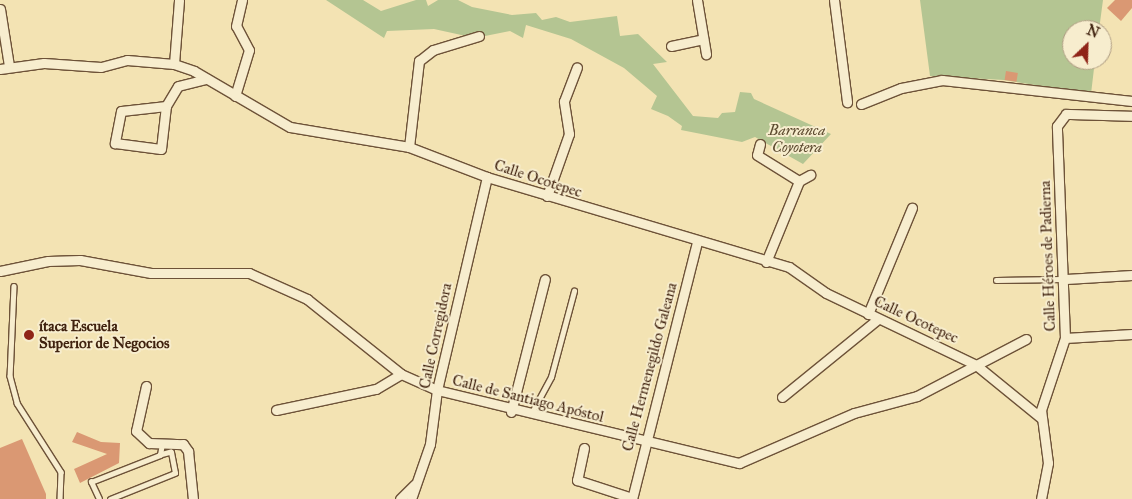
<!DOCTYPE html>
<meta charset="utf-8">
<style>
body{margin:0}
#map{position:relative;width:1132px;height:499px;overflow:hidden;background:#f3e3b3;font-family:"IM FELL Great Primer",serif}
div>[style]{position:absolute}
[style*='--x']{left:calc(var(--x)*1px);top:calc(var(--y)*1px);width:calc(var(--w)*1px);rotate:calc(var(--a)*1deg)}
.green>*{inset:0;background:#b4c592}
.building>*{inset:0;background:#da9873;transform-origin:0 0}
.roads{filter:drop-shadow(1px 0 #6d5238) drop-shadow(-1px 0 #6d5238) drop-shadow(0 1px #6d5238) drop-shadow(0 -1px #6d5238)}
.service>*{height:4.5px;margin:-2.25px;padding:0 2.25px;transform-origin:2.25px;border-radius:2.25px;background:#f7edce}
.minor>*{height:9px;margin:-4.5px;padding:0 4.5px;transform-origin:4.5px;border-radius:4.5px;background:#f7edce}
.dots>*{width:14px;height:14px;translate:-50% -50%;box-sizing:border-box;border:2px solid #f7edce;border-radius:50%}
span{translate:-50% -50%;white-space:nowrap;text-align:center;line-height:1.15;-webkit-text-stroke:4px #f7edce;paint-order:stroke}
.park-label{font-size:15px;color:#5d4b30;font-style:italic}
.street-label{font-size:15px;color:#40220f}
.poi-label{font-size:15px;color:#40220f;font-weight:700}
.left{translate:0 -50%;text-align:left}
.north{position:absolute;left:1062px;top:20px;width:50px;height:50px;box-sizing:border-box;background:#f7edce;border:1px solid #ae9c82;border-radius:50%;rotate:24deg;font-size:14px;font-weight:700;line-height:20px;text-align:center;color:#40220f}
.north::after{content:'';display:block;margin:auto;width:18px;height:22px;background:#8f2418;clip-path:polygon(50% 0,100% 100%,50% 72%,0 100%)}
</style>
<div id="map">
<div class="green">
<div style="clip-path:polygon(326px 0,363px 0,381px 11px,416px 0,426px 0,428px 6px,438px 0,458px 0,472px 7px,512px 15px,536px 13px,542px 20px,556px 17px,570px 22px,617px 16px,620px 36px,638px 34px,667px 62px,653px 64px,693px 116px,718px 118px,722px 113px,735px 112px,740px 92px,751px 93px,754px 99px,831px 134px,803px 164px,755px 137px,742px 142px,681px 130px,682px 126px,668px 116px,651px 109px,657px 96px,624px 68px,571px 39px,526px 25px,523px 38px,510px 31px,475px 38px,434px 29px,387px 31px,384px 38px)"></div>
<div style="clip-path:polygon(920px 0,1103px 0,1099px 30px,1072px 30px,1072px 60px,1095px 60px,1091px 94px,1004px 80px,930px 76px)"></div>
</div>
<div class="building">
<div style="clip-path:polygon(1115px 0,1132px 0,1132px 8px,1121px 21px,1107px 8px)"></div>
<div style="left:1006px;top:71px;width:12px;height:9px;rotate:9deg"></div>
<div style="clip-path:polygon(77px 432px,101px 442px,120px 443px,119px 463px,80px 483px,74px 469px,107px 454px,72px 442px)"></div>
<div style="clip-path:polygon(22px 439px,46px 494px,46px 499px,0 499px,0 448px)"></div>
</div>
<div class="roads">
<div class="service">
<div style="--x:996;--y:280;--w:66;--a:-0.9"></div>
<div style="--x:14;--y:286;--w:90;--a:92.5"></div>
<div style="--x:10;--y:376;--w:28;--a:75"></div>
<div style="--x:17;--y:403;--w:82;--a:57.5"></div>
<div style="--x:61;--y:472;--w:27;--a:92"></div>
<div style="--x:531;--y:414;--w:42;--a:-61.6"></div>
<div style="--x:551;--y:377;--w:89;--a:-75"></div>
<div style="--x:99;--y:499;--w:19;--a:-115"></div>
<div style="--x:91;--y:482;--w:74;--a:-21.4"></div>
<div style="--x:160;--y:455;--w:11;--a:-80"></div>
<div style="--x:110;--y:499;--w:70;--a:-21.8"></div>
<div style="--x:175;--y:473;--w:21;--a:-101"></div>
<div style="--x:171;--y:452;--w:11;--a:165"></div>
</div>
<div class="minor">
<div style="--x:697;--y:0;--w:55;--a:80.5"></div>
<div style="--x:834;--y:0;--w:103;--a:82.7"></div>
<div style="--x:0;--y:9;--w:58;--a:81"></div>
<div style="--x:671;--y:46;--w:33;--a:-12"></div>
<div style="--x:174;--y:64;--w:64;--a:-85.5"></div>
<div style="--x:0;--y:69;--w:44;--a:-7.8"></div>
<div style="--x:44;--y:63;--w:57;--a:4"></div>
<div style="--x:101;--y:67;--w:27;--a:-15"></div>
<div style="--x:127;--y:60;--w:47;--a:4.9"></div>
<div style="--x:174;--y:64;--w:21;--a:19"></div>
<div style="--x:194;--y:71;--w:111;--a:30.3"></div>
<div style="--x:290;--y:127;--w:121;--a:9.5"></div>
<div style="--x:409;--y:147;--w:84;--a:21"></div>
<div style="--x:487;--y:177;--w:315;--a:16.6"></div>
<div style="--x:789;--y:267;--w:45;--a:35.1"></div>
<div style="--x:826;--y:293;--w:166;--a:25.6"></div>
<div style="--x:976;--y:365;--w:84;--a:39.2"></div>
<div style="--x:235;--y:96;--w:48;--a:-73.1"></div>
<div style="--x:249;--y:50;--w:27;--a:-118"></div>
<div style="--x:236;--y:26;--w:27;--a:-77"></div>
<div style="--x:861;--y:104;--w:43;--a:-21.8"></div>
<div style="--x:901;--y:88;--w:42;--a:-11"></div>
<div style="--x:942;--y:80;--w:191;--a:6.3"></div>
<div style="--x:166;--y:106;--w:45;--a:173.7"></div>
<div style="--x:121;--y:111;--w:33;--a:101"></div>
<div style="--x:115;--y:143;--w:46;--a:7.4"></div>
<div style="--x:161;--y:149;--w:43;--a:-83.4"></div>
<div style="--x:166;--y:106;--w:23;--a:-59"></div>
<div style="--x:178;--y:86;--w:30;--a:-14"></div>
<div style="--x:760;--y:144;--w:11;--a:105"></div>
<div style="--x:757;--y:155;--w:49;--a:31.8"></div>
<div style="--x:409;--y:147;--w:87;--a:-83.4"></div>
<div style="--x:419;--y:61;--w:18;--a:-38"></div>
<div style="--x:433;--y:50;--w:48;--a:-16.9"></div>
<div style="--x:547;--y:196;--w:66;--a:-70.5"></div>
<div style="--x:569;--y:134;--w:33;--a:-99"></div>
<div style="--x:564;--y:101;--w:36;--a:-69"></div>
<div style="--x:766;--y:262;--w:87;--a:-67.8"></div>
<div style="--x:799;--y:181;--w:13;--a:-29"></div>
<div style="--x:0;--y:271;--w:49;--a:-11.8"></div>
<div style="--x:48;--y:261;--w:32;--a:-2"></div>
<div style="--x:80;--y:260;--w:72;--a:10.4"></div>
<div style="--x:151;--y:273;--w:98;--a:0"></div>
<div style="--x:249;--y:273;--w:64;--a:24.1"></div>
<div style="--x:307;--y:299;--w:120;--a:38.6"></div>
<div style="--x:401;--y:374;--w:39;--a:24"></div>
<div style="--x:437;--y:390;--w:311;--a:13.6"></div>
<div style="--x:739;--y:463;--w:125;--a:-23.5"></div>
<div style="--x:854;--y:413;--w:65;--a:-15.1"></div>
<div style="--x:917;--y:396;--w:123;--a:-27.6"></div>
<div style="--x:1066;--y:279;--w:66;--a:-3.5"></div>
<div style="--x:868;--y:314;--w:115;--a:-67.5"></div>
<div style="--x:1065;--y:338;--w:67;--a:-3.4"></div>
<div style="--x:146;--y:386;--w:46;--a:102.5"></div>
<div style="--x:136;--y:431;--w:18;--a:43"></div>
<div style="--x:149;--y:443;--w:34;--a:2"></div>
<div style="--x:183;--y:444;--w:9;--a:54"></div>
<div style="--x:188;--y:451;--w:48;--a:84.1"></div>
<div style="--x:782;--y:397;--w:124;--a:-39.1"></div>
<div style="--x:276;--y:410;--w:102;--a:-11.9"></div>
<div style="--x:376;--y:389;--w:29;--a:-31"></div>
<div style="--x:511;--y:412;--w:137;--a:-75.7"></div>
<div style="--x:584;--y:448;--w:33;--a:102"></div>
<div style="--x:577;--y:480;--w:58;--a:18.1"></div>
<div style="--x:400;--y:499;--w:20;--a:-45"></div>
<div style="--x:411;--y:499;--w:58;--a:-70.9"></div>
<div style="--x:430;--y:444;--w:54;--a:-82.6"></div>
<div style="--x:437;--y:390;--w:219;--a:-76.8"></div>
<div style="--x:632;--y:499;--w:264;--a:-75.8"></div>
<div style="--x:1041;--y:499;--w:37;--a:-79"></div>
<div style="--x:1048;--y:463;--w:53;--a:-97.5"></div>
<div style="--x:1041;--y:410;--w:76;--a:-71.6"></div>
<div style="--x:1065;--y:338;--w:212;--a:-92.2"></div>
<div style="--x:1057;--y:126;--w:15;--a:-53"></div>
<div style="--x:1066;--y:114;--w:66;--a:1.7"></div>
</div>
</div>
<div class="dots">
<div style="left:29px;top:335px;background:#8f2418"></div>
</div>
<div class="park-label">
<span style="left:797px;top:139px">Barranca<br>Coyotera</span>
</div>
<div class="street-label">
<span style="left:538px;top:179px;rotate:18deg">Calle Ocotepec</span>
<span style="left:1048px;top:256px;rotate:-92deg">Calle Héroes de Padierna</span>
<span style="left:916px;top:320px;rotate:25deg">Calle Ocotepec</span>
<span style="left:436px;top:336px;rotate:-78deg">Calle Corregidora</span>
<span style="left:650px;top:367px;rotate:-75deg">Calle Hermenegildo Galeana</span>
<span style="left:528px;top:399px;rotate:14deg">Calle de Santiago Apóstol</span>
</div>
<div class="poi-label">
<span class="left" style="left:39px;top:335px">ítaca Escuela<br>Superior de Negocios</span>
</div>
<div class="north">N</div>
</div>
